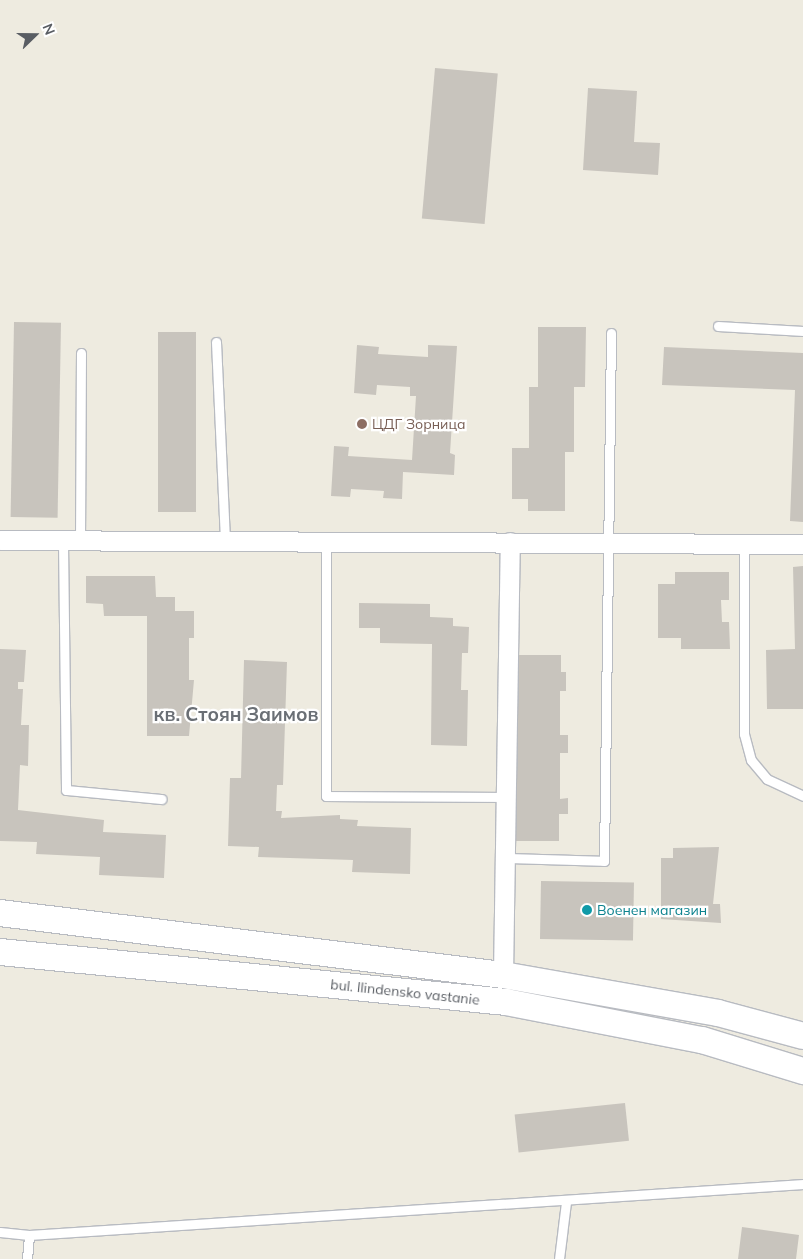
<!DOCTYPE html>
<meta charset="utf-8">
<style>
body{margin:0}
#map{position:relative;width:803px;height:1259px;overflow:hidden;background:#eeebe0;font-family:Mulish,sans-serif}
div>[style]{position:absolute}
[style*='--x']{left:calc(var(--x)*1px);top:calc(var(--y)*1px);width:calc(var(--w)*1px);rotate:calc(var(--a)*1deg)}
.building>*{inset:0;background:#c8c4bd;transform-origin:0 0}
.roads{filter:drop-shadow(1px 0 #b8bbc1) drop-shadow(-1px 0 #b8bbc1) drop-shadow(0 1px #b8bbc1) drop-shadow(0 -1px #b8bbc1)}
.service>*{height:9px;margin:-4.5px;padding:0 4.5px;transform-origin:4.5px;border-radius:4.5px;background:#fff}
.minor>*{height:19px;margin:-9.5px;padding:0 9.5px;transform-origin:9.5px;border-radius:9.5px;background:#fff}
.secondary>*{height:26px;margin:-13px;padding:0 13px;transform-origin:13px;border-radius:13px;background:#fff}
.dots>*{width:14px;height:14px;translate:-50% -50%;box-sizing:border-box;border:2px solid #fff;border-radius:50%}
span{translate:-50% -50%;white-space:nowrap;text-align:center;line-height:1.15;-webkit-text-stroke:4.5px #fff;paint-order:stroke}
.education-label{font-size:14px;color:#785e54}
.left{translate:0 -50%;text-align:left}
.culture-label{font-size:14px;color:#0d838f}
.street-label{font-size:14px;color:#595d63}
.district-label{font-size:19px;color:#6a6f75;font-weight:700}
.north{position:absolute;left:10px;top:10px;width:50px;height:50px;-webkit-text-stroke:4px #fff;paint-order:stroke;rotate:68deg;font-size:14px;font-weight:700;line-height:20px;text-align:center;color:#595d63}
.north::after{content:'';display:block;margin:auto;width:18px;height:22px;background:#595d63;clip-path:polygon(50% 0,100% 100%,50% 72%,0 100%)}
</style>
<div id="map">
<div class="building">
<div style="left:435px;top:68px;width:63px;height:151px;rotate:5deg"></div>
<div style="clip-path:polygon(588px 88px,637px 91px,634px 142px,660px 143px,658px 175px,583px 170px)"></div>
<div style="left:14px;top:322px;width:47px;height:195px;rotate:1deg"></div>
<div style="clip-path:polygon(538px 327px,586px 327px,585px 387px,574px 387px,574px 452px,565px 452px,565px 511px,528px 511px,528px 499px,512px 499px,512px 448px,529px 448px,529px 387px,538px 387px)"></div>
<div style="left:158px;top:332px;width:38px;height:180px"></div>
<div style="clip-path:polygon(357px 345px,379px 347px,378px 354px,428px 357px,428px 345px,457px 346px,450px 453px,455px 455px,454px 475px,403px 472px,402px 499px,383px 498px,384px 491px,351px 489px,350px 497px,331px 496px,334px 446px,349px 447px,348px 456px,412px 460px,416px 396px,410px 396px,410px 387px,377px 385px,376px 395px,354px 393px)"></div>
<div style="clip-path:polygon(664px 347px,803px 353px,803px 522px,790px 521px,795px 390px,662px 385px)"></div>
<div style="clip-path:polygon(803px 566px,803px 709px,767px 709px,766px 650px,795px 649px,793px 567px)"></div>
<div style="clip-path:polygon(675px 572px,729px 572px,729px 600px,721px 600px,722px 622px,729px 622px,730px 649px,681px 649px,681px 638px,658px 638px,658px 584px,675px 584px)"></div>
<div style="clip-path:polygon(86px 576px,155px 576px,156px 597px,175px 597px,175px 611px,194px 611px,194px 638px,189px 638px,189px 680px,194px 680px,189px 736px,147px 736px,147px 616px,104px 616px,103px 604px,86px 603px)"></div>
<div style="clip-path:polygon(359px 603px,430px 604px,430px 617px,453px 618px,453px 626px,469px 627px,468px 653px,462px 653px,461px 690px,468px 690px,467px 746px,431px 745px,432px 644px,380px 643px,380px 628px,359px 628px)"></div>
<div style="clip-path:polygon(0 649px,26px 650px,24px 682px,18px 682px,18px 689px,23px 689px,21px 725px,29px 725px,28px 766px,20px 765px,18px 810px,104px 820px,103px 832px,166px 835px,164px 878px,99px 875px,100px 857px,36px 854px,37px 842px,0 841px)"></div>
<div style="clip-path:polygon(514px 655px,561px 655px,561px 672px,566px 672px,566px 691px,560px 691px,560px 735px,568px 735px,568px 753px,560px 753px,560px 799px,568px 798px,568px 814px,559px 814px,559px 841px,515px 841px)"></div>
<div style="clip-path:polygon(244px 660px,287px 662px,283px 785px,277px 785px,276px 811px,282px 811px,281px 818px,340px 815px,340px 819px,358px 820px,357px 826px,411px 828px,410px 874px,352px 872px,353px 860px,258px 857px,259px 847px,228px 846px,230px 778px,241px 778px)"></div>
<div style="clip-path:polygon(719px 847px,713px 904px,720px 904px,721px 923px,661px 919px,661px 858px,673px 858px,673px 848px)"></div>
<div style="left:541px;top:881px;width:93px;height:58px;rotate:1deg"></div>
<div style="left:625px;top:1103px;width:38px;height:111px;rotate:84deg"></div>
<div style="clip-path:polygon(742px 1227px,799px 1235px,796px 1259px,738px 1259px)"></div>
</div>
<div class="roads">
<div class="service">
<div style="--x:718;--y:326;--w:85;--a:3.4"></div>
<div style="--x:216;--y:342;--w:200;--a:87.4"></div>
<div style="--x:63;--y:542;--w:248;--a:89.3"></div>
<div style="--x:66;--y:790;--w:96;--a:5.4"></div>
<div style="--x:80;--y:542;--w:189;--a:-89.7"></div>
<div style="--x:326;--y:542;--w:254;--a:90"></div>
<div style="--x:326;--y:796;--w:180;--a:0.3"></div>
<div style="--x:744;--y:542;--w:192;--a:90"></div>
<div style="--x:744;--y:734;--w:27;--a:75"></div>
<div style="--x:751;--y:760;--w:25;--a:50"></div>
<div style="--x:767;--y:779;--w:40;--a:25"></div>
<div style="--x:504;--y:858;--w:100;--a:1.7"></div>
<div style="--x:604;--y:861;--w:528;--a:-89.24"></div>
<div style="--x:0;--y:1232;--w:29;--a:6"></div>
<div style="--x:29;--y:1235;--w:776;--a:-3.77"></div>
<div style="--x:27;--y:1259;--w:24;--a:-85"></div>
<div style="--x:559;--y:1259;--w:57;--a:-83"></div>
</div>
<div class="minor">
<div style="--x:0;--y:540;--w:803;--a:0.29"></div>
<div style="--x:503;--y:975;--w:433;--a:-89.1"></div>
</div>
<div class="secondary">
<div style="--x:0;--y:913;--w:507;--a:7.03"></div>
<div style="--x:503;--y:975;--w:218;--a:10"></div>
<div style="--x:718;--y:1013;--w:88;--a:15.1"></div>
<div style="--x:0;--y:952;--w:508;--a:5.64"></div>
<div style="--x:506;--y:1002;--w:200;--a:11"></div>
<div style="--x:702;--y:1040;--w:106;--a:17.1"></div>
</div>
</div>
<div class="dots">
<div style="left:362px;top:424px;background:#8d6e63"></div>
<div style="left:587px;top:910px;background:#0f9aa8"></div>
</div>
<div class="education-label">
<span class="left" style="left:372px;top:424px">ЦДГ Зорница</span>
</div>
<div class="culture-label">
<span class="left" style="left:597px;top:910px">Военен магазин</span>
</div>
<div class="street-label">
<span style="left:405px;top:992px;rotate:6deg">bul. Ilindensko vastanie</span>
</div>
<div class="district-label">
<span style="left:236px;top:715px">кв. Стоян Заимов</span>
</div>
<div class="north">N</div>
</div>
